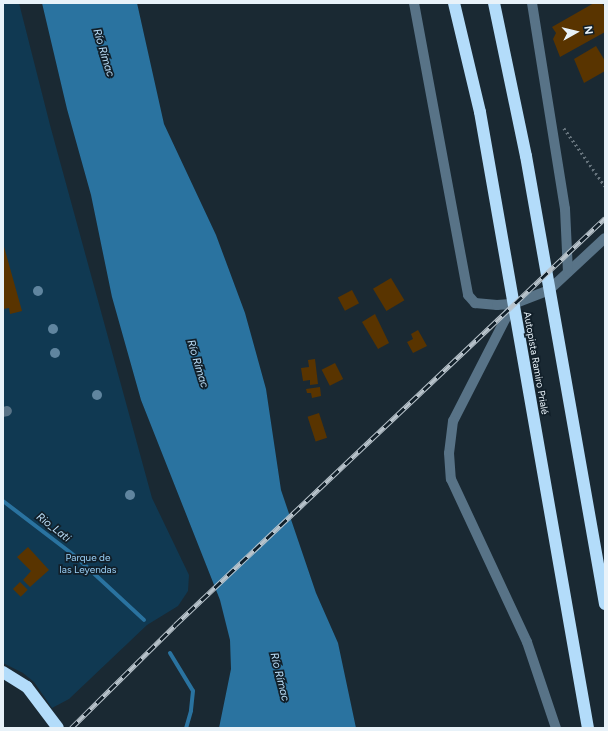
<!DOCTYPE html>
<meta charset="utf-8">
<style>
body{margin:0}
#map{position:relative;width:608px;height:731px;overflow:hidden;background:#1a2933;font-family:Figtree,sans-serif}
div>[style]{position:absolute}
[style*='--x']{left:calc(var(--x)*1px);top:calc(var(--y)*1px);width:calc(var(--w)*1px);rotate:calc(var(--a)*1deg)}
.green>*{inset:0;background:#103952}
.water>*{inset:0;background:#2a73a0}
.stream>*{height:4px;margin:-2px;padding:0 2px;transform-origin:2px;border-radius:2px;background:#2a73a0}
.building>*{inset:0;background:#593400;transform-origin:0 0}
.path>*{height:2.5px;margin-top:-1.25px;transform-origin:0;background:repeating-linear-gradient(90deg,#67747d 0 2px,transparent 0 5px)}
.minor>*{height:10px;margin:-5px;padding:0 5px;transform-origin:5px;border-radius:5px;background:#587387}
.highway>*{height:12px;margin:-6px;padding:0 6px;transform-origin:6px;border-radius:6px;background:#b3dcfa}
.rail>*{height:4.5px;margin-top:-2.25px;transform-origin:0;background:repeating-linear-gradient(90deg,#111f29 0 9px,#b8c3cb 0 18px);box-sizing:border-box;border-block:1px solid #b8c3cb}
.trees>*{width:10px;height:10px;margin:-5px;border-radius:50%;background:#60859f}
span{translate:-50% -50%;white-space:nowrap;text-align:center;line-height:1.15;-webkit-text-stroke:3.5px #111f29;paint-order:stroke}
.street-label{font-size:10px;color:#e8f2f9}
.park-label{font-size:10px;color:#9ad0f7}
.water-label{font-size:11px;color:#bcdff9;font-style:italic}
.frame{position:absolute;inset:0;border:4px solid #e8f2f9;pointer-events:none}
.north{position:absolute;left:556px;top:12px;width:40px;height:40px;-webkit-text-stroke:3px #111f29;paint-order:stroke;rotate:82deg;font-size:11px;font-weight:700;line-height:16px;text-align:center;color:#e8f2f9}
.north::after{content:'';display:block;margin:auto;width:14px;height:18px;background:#e8f2f9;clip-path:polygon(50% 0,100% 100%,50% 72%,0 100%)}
</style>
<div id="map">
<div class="green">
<div style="clip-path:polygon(3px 3px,19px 3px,50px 125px,152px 498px,189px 575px,188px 591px,178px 606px,147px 625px,69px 699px,52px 708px,34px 682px,23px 673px,3px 663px)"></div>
</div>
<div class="water">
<div style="clip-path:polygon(42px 3px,137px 3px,164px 124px,216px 235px,245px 313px,266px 389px,281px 490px,316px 593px,338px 643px,356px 728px,219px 728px,231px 669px,230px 640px,220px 600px,141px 400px,112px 297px,91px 195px,67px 109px)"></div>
</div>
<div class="stream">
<div style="--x:3;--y:501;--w:91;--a:37.4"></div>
<div style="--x:75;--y:556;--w:94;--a:42.8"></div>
<div style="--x:170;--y:653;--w:44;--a:58.8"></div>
<div style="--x:193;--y:691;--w:20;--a:96"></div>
<div style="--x:191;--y:711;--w:18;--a:106"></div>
</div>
<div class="building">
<div style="clip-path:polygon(594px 3px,602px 3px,605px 8px,605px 32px,560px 57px,553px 39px,556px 33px,552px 27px)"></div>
<div style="clip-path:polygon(596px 46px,605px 61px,605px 71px,584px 83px,574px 59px)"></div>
<div style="clip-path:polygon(3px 243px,22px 311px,10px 314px,9px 308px,3px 309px)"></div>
<div style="left:391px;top:278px;width:26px;height:21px;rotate:59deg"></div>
<div style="left:352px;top:290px;width:15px;height:16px;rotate:62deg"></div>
<div style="clip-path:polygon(375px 314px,389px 343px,378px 349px,362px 322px)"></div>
<div style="clip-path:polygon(418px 330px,427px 346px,413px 353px,407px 342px,413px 339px,411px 334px)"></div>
<div style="clip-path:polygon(315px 359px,318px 384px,310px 385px,310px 380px,303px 381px,301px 368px,309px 367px,308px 360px)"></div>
<div style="left:335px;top:363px;width:18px;height:15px;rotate:63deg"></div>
<div style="clip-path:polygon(320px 387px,321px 396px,312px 398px,311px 393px,307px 393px,306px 389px)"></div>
<div style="left:319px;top:413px;width:26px;height:12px;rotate:72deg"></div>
<div style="clip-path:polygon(28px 547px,49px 570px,30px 587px,23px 580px,31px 571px,17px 557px)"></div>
<div style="left:20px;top:582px;width:11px;height:10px;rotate:45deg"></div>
</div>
<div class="path">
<div style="--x:564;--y:128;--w:71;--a:54.7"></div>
</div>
<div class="minor">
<div style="--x:414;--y:3;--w:297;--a:79.5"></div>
<div style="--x:468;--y:295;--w:11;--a:49"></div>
<div style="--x:475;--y:303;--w:22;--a:5"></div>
<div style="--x:497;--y:305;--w:16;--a:-4"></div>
<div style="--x:513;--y:304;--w:39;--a:-21"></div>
<div style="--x:549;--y:290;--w:76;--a:-42.9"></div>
<div style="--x:532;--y:3;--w:209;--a:80.9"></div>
<div style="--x:565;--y:209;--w:63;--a:87.3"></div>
<div style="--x:513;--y:304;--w:131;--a:117.1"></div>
<div style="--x:453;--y:421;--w:32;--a:97"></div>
<div style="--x:449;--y:453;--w:26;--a:86"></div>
<div style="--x:451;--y:479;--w:180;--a:65"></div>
<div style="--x:527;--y:642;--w:91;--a:71.4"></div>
<div style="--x:3;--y:412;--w:4;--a:-14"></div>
</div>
<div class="highway">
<div style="--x:454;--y:3;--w:112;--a:76.6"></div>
<div style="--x:480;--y:112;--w:625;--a:80.06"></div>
<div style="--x:494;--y:3;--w:156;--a:78.2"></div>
<div style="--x:526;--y:156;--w:455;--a:80"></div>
<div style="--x:3;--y:672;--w:28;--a:32"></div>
<div style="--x:27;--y:687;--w:51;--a:52.9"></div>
</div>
<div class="rail">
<div style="--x:71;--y:728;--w:146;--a:-44.7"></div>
<div style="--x:175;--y:625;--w:592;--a:-43.43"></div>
</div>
<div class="trees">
<div style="left:38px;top:291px"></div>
<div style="left:53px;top:329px"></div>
<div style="left:55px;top:353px"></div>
<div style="left:97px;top:395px"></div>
<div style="left:130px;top:495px"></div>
</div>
<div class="street-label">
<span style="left:536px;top:363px;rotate:80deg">Autopista Ramiro Prialé</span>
</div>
<div class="park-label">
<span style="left:88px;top:563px">Parque de<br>las Leyendas</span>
</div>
<div class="water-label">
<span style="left:103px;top:53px;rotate:73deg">Río Rímac</span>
<span style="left:197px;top:364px;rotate:73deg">Río Rímac</span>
<span style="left:53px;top:528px;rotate:38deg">Rio_Lati</span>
<span style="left:279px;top:677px;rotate:76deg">Río Rímac</span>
</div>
<div class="frame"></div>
<div class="north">N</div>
</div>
